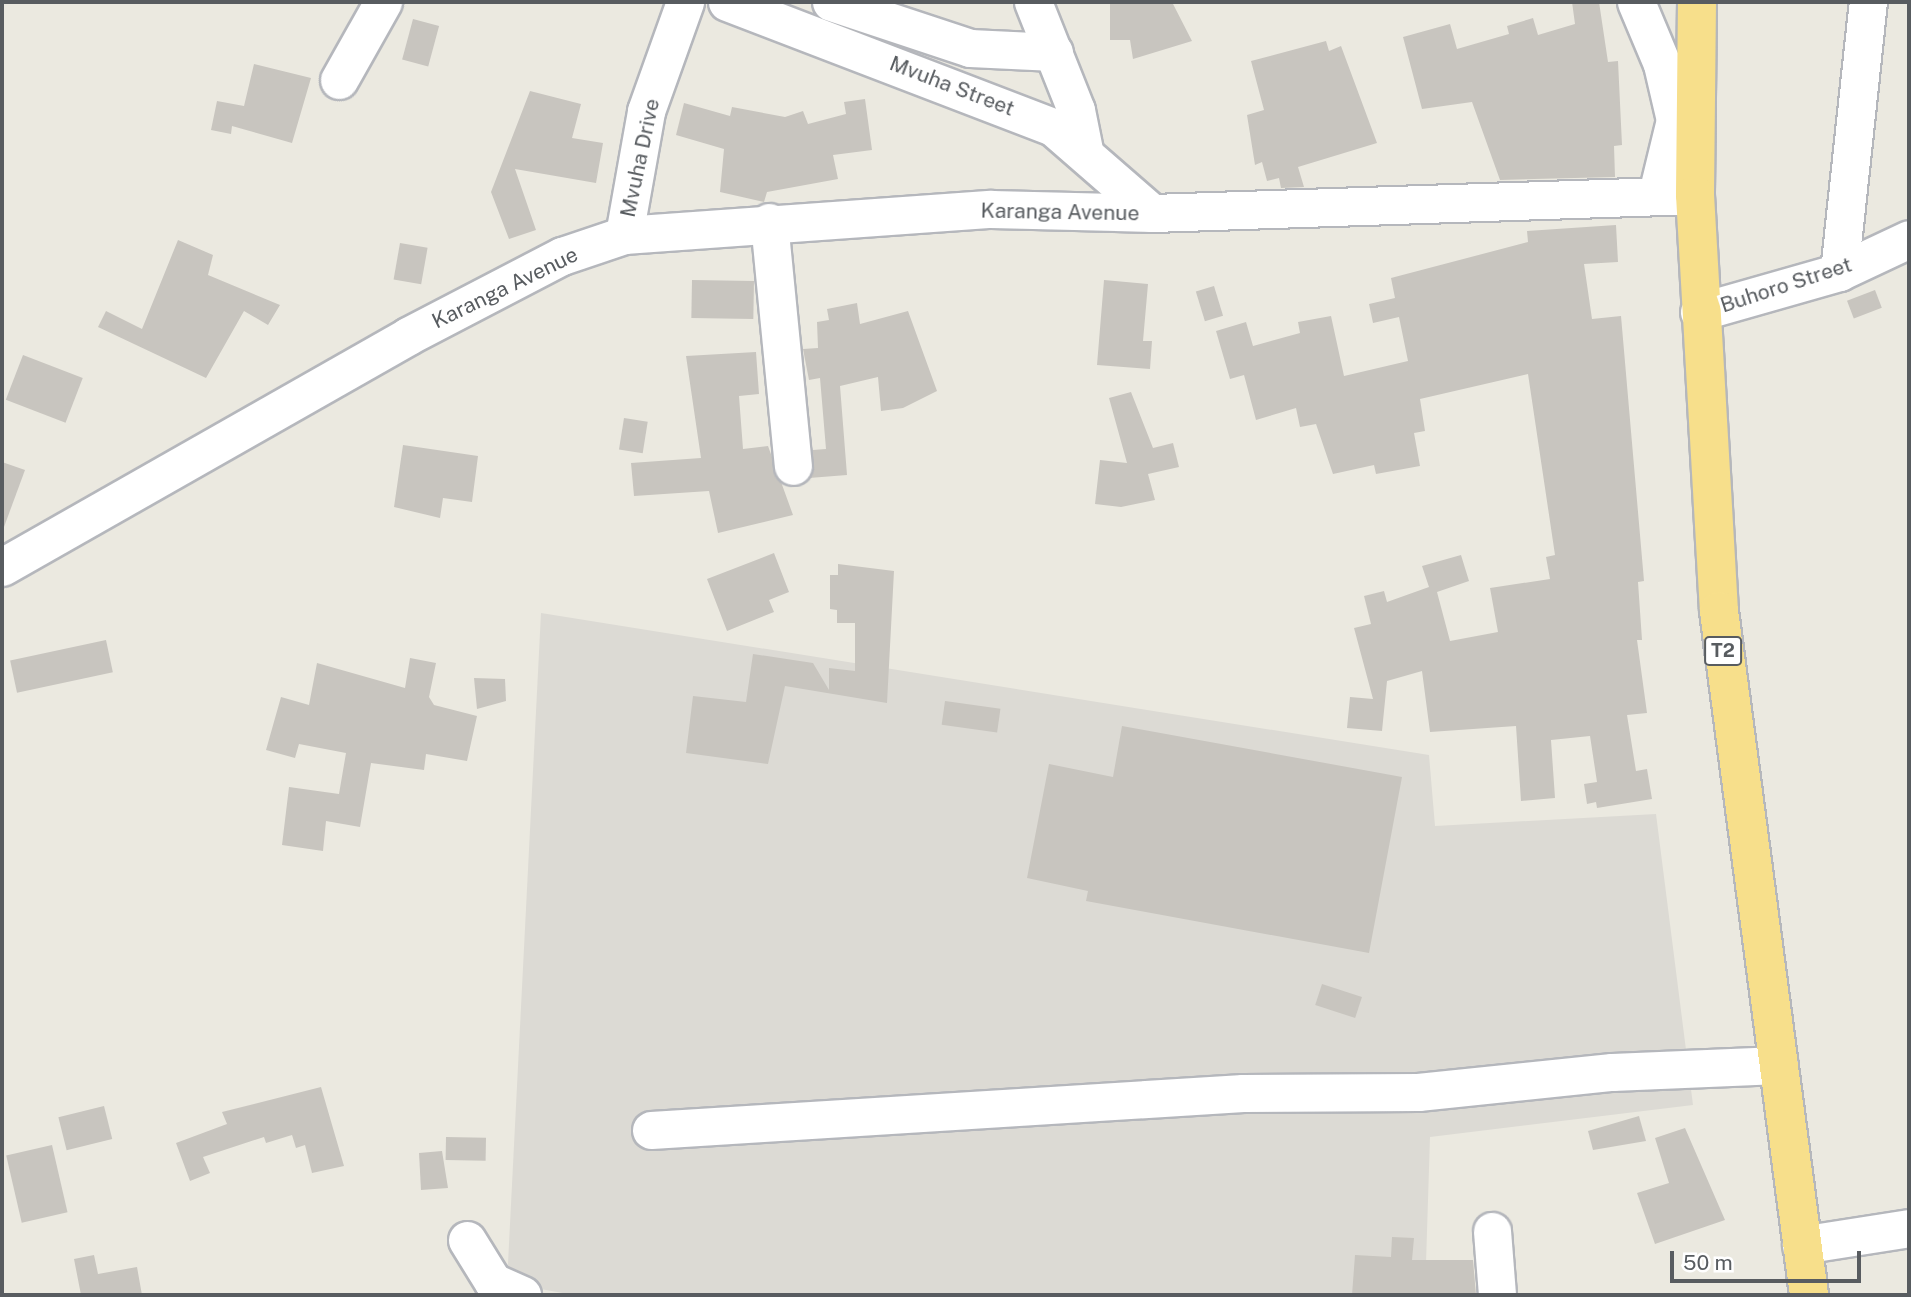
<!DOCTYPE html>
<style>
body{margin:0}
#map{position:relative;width:1911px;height:1297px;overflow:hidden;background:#ebe9e0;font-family:"Public Sans",sans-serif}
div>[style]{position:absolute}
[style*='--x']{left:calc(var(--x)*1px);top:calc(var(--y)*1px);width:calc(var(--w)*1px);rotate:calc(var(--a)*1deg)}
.industrial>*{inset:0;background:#dcdad4}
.building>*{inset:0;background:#c8c5bf;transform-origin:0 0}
.roads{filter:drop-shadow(2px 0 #b5b7bc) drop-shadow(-2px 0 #b5b7bc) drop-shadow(0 2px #b5b7bc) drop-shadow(0 -2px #b5b7bc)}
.minor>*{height:37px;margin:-18.5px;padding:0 18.5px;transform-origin:18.5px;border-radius:18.5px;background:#fff}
.highway>*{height:38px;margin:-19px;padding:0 19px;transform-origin:19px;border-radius:19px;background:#f7df8b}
span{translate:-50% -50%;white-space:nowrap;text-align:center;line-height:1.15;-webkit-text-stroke:6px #fff;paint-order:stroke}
.shield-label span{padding:2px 5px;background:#fff;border:2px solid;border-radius:5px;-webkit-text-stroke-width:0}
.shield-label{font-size:19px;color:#585c60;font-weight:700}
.street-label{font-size:21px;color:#585c60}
.frame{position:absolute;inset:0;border:4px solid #585c60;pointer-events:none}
.scale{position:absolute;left:1670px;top:1251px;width:191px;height:32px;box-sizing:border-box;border:4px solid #585c60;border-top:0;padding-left:9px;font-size:21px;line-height:24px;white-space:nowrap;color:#585c60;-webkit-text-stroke:5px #fff;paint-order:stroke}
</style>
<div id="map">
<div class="industrial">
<div style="clip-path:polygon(541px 613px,1429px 755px,1435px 826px,1656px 814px,1693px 1105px,1430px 1137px,1425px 1295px,574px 1295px,507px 1283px)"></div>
</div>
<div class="building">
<div style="clip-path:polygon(1110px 2px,1172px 2px,1192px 41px,1133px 59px,1130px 40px,1110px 40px)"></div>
<div style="clip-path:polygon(1572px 2px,1599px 2px,1608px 62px,1618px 61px,1622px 145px,1614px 146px,1615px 177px,1500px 180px,1472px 102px,1422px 109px,1403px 37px,1450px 24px,1457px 49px,1509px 34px,1507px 26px,1533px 18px,1538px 35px,1575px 24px)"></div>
<div style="left:413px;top:19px;width:27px;height:42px;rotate:15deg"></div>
<div style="clip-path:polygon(1326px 41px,1329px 51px,1341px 46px,1377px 143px,1298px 167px,1304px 187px,1281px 188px,1279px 178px,1267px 181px,1262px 162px,1255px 165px,1247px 115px,1264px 110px,1251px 61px)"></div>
<div style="clip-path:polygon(254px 64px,311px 78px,292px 143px,232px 126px,231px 134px,211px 130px,217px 101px,244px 106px)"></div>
<div style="clip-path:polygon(530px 91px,581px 104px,572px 138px,603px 143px,596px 183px,515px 169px,536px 230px,509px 239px,491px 192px)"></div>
<div style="clip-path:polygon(865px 99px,872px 150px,833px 155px,838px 179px,767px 192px,764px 202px,720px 192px,724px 149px,676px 135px,684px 103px,730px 116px,732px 107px,785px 117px,803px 111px,808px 124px,846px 114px,844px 102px)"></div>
<div style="clip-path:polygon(1616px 225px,1618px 262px,1584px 264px,1592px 319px,1621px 316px,1644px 581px,1638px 582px,1642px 640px,1637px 640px,1647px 713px,1627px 715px,1636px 771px,1647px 769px,1652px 799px,1597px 808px,1596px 802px,1587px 804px,1584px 784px,1597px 782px,1590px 736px,1551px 740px,1555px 798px,1521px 801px,1516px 726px,1430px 732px,1422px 671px,1387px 681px,1382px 731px,1347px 728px,1350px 697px,1373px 699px,1354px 628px,1371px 624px,1364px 596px,1384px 591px,1387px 602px,1429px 587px,1422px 566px,1461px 555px,1469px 581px,1437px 592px,1450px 641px,1498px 632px,1490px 588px,1550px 579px,1546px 557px,1555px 555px,1528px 374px,1420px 399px,1425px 431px,1414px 433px,1420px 466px,1376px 474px,1374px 465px,1333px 474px,1316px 424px,1300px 427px,1296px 408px,1256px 420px,1244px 375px,1230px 379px,1216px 331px,1246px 322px,1253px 346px,1300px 333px,1298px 322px,1331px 316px,1344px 376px,1408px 361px,1399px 317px,1373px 323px,1369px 304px,1395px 298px,1391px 278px,1528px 242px,1527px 231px)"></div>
<div style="clip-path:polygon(178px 240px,213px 255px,208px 275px,280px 305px,268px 325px,244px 311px,206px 378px,98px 327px,106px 311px,142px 329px)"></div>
<div style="left:400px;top:243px;width:28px;height:37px;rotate:10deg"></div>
<div style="left:692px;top:280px;width:62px;height:38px;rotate:1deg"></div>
<div style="clip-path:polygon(1104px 280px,1148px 284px,1143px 341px,1152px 341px,1150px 369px,1097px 365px)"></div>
<div style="left:1214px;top:286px;width:31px;height:19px;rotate:73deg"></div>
<div style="left:1875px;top:290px;width:19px;height:30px;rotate:69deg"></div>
<div style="clip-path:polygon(857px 303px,860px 324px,908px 311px,937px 391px,903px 408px,881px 411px,878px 377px,840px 386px,847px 475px,809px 478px,813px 450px,826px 449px,820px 378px,809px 380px,803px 349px,818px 348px,817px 322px,829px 320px,827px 309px)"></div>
<div style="clip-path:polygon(756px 352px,759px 394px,739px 396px,743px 449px,768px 446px,793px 515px,718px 533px,709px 491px,634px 496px,631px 463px,701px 458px,686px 356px)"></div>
<div style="left:23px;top:355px;width:64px;height:48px;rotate:21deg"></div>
<div style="clip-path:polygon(1131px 392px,1153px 448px,1173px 443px,1179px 467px,1148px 474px,1155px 500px,1121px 507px,1095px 504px,1100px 460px,1127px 463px,1109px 398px)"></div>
<div style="left:624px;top:418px;width:24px;height:32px;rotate:9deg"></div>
<div style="clip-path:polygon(403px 445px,478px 456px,472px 502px,443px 498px,440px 518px,394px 507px)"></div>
<div style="clip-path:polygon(2px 462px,25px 470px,4px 527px,2px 527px)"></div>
<div style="clip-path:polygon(774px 553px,789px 592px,769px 600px,774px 612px,727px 631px,707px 579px)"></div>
<div style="clip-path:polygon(838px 564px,894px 571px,887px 703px,785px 686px,768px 764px,686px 753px,693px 696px,746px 702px,753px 654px,813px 663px,829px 690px,829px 668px,855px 671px,855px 623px,837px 623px,837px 610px,830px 609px,830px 575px,838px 575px)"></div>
<div style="left:106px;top:640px;width:33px;height:98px;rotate:78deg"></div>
<div style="clip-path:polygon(410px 658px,436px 663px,429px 697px,434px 705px,477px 716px,467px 761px,426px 754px,424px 770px,371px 763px,360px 827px,326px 821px,323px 851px,282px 845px,289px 787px,339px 794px,346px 753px,299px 744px,295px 758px,266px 750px,281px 697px,309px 705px,317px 663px,405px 688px)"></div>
<div style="clip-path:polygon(474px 678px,505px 679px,506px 701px,477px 709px)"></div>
<div style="left:945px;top:701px;width:56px;height:24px;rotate:8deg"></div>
<div style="clip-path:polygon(1122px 726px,1402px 777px,1369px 953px,1086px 901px,1088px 891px,1027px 878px,1049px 764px,1113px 777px)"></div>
<div style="left:1322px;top:984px;width:42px;height:22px;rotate:18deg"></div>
<div style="clip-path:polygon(321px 1087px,344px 1166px,312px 1173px,305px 1145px,296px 1148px,292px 1135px,266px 1143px,264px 1137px,203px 1157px,210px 1173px,190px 1181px,176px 1143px,227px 1124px,222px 1112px)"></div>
<div style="left:104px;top:1106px;width:34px;height:47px;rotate:76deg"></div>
<div style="clip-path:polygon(1639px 1116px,1646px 1141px,1593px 1150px,1588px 1131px)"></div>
<div style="clip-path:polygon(1685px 1128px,1725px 1220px,1655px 1244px,1637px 1193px,1669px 1183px,1655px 1138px)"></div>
<div style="left:446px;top:1137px;width:40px;height:23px;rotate:1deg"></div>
<div style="left:52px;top:1145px;width:69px;height:47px;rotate:77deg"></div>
<div style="clip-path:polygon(442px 1151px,448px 1188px,421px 1190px,419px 1153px)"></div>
<div style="clip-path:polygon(1392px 1237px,1414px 1238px,1412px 1260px,1473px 1260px,1476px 1295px,1352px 1295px,1355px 1255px,1391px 1257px)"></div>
<div style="clip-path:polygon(94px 1255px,98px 1274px,137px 1267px,142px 1295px,81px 1295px,74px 1259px)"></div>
</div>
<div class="roads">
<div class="minor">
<div style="--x:727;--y:2;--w:349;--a:21"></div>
<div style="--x:1053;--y:127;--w:131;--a:41"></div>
<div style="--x:831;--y:2;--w:146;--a:18.3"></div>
<div style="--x:970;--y:48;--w:84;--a:2.7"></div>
<div style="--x:1033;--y:2;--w:116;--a:68.3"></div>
<div style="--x:1076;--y:110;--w:41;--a:78.7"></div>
<div style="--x:1636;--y:2;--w:67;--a:67.2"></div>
<div style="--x:1662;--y:64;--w:57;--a:76.9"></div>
<div style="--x:1675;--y:120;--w:76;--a:103.7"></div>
<div style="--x:339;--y:80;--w:90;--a:-60.6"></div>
<div style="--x:769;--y:222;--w:245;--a:84.4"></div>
<div style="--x:624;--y:235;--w:126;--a:-79.9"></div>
<div style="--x:646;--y:111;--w:116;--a:-70.3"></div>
<div style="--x:1839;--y:272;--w:272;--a:-83.9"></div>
<div style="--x:1699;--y:312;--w:146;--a:-15.9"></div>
<div style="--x:1839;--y:272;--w:77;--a:-25.2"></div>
<div style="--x:2;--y:567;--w:467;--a:-29.6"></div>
<div style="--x:408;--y:336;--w:174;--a:-27.5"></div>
<div style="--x:562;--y:256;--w:65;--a:-18.7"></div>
<div style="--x:624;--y:235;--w:368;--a:-4.1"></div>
<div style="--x:991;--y:209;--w:161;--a:1.4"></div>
<div style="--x:1152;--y:213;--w:543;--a:-1.9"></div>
<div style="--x:651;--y:1130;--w:593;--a:-3.58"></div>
<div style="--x:1243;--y:1093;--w:175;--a:-0.3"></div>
<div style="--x:1418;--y:1092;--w:195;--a:-5.9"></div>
<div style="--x:1612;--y:1072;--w:167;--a:-2.4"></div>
<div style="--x:1492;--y:1231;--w:64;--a:85.5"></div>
<div style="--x:467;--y:1240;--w:49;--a:58.2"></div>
<div style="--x:493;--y:1282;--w:32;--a:24"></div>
<div style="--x:1801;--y:1245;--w:109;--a:-8.9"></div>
</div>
<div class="highway">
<div style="--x:1697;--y:2;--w:193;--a:90.6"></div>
<div style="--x:1695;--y:195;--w:417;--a:86.7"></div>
<div style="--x:1719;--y:611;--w:690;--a:82.5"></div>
</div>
</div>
<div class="shield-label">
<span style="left:1723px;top:651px">T2</span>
</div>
<div class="street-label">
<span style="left:952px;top:86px;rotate:21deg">Mvuha Street</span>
<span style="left:640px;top:158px;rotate:-78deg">Mvuha Drive</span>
<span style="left:1060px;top:212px;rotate:1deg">Karanga Avenue</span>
<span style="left:1786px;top:285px;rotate:-18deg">Buhoro Street</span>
<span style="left:505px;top:288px;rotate:-26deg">Karanga Avenue</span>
</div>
<div class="frame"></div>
<div class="scale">50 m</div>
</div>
